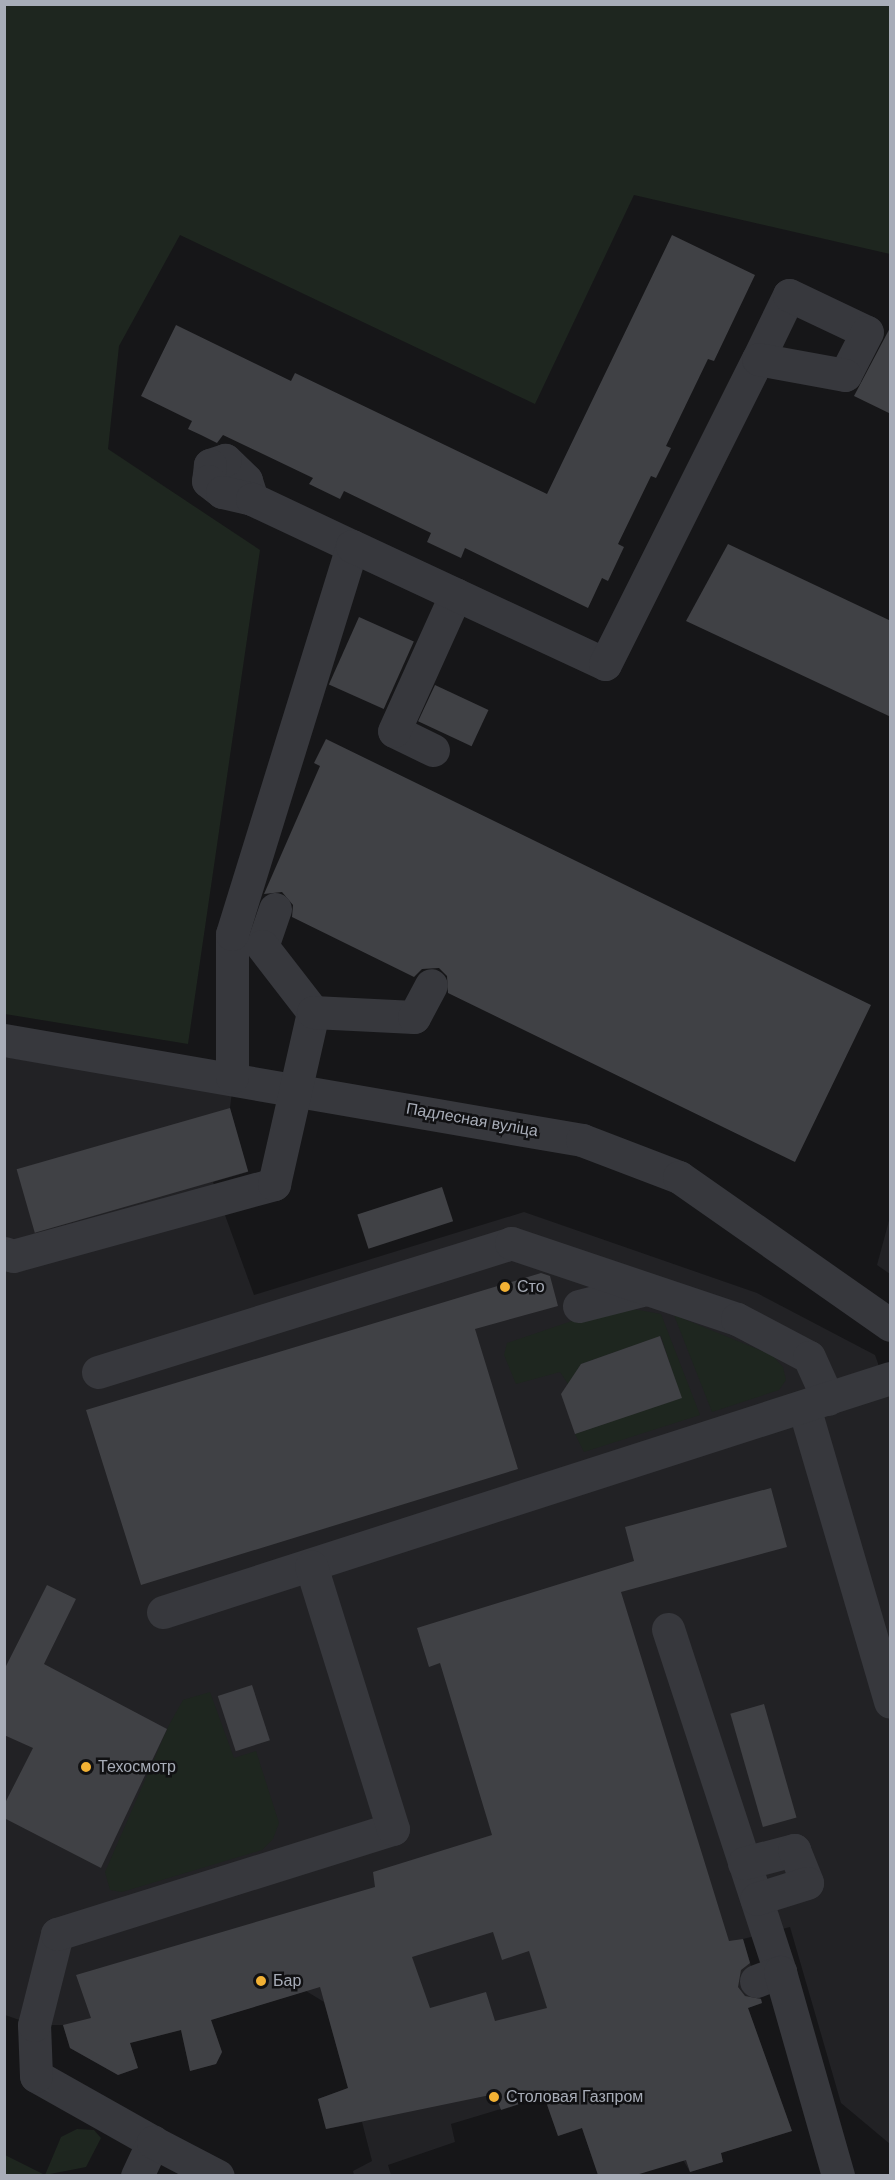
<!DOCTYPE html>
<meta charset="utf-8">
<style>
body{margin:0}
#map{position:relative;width:895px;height:2180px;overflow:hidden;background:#161618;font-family:Arial,sans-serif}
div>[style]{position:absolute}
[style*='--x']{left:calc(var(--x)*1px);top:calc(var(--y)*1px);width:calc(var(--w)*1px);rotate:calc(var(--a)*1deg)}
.built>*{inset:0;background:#222225}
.green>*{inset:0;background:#1e261f}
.building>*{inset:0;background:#404145;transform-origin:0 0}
.minor>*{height:33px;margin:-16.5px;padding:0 16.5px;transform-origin:16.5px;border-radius:16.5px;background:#37383d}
.dots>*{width:16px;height:16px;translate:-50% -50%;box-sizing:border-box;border:3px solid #111113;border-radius:50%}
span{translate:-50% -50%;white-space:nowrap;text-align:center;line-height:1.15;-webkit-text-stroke:5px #111113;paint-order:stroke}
.street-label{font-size:16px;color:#a8adb8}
.poi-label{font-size:16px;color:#a8adb8}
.left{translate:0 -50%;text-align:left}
.frame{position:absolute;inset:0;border:6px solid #a8adb8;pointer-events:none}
</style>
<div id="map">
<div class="built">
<div style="clip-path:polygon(4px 1057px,232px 1092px,230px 1108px,248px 1172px,213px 1182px,254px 1295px,524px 1212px,757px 1293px,875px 1355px,890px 1397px,890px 2144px,841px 2103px,790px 1927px,743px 1939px,762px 2003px,748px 2008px,792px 2131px,721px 2153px,723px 2162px,690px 2172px,682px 2158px,632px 2175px,598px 2175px,582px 2128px,558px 2136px,544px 2096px,451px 2124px,455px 2142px,388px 2165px,391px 2175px,354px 2175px,353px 2171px,372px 2161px,362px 2122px,326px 2129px,318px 2099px,348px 2088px,324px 2002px,306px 1991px,211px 2020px,222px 2052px,216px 2064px,190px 2071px,181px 2030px,130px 2043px,138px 2068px,118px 2075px,70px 2048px,63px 2025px,34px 2025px,5px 2015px)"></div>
<div style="clip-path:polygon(890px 1217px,890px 1274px,877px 1265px)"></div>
</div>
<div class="green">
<div style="clip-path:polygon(4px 5px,890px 5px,890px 254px,634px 195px,535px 404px,180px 235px,119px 346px,108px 449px,260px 550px,188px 1044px,5px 1014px)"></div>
<div style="clip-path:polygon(616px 1306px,661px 1314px,700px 1415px,584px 1452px,575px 1434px,681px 1398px,661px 1336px,581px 1364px,568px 1384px,560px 1372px,516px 1384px,504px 1355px,507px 1343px)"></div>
<div style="clip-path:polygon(674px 1315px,772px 1355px,783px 1367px,786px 1380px,779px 1390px,712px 1412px)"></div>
<div style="clip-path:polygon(210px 1692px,234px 1758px,256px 1751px,279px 1823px,273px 1839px,262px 1850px,122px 1892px,110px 1890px,105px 1872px,169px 1725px,183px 1700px)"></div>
<div style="clip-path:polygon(77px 2129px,94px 2130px,101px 2138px,86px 2167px,45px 2175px,5px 2175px,5px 2155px,45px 2175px,61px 2137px)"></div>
</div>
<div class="building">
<div style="clip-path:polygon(672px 235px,755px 275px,714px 361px,708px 359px,666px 446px,671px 448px,656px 478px,651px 476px,618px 544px,624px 547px,608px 581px,602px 578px,588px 608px,465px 548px,461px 558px,427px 542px,431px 533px,344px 491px,340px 499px,309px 484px,313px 478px,223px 435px,217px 443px,201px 435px,188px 429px,192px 421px,141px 396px,176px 325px,291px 381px,295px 373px,547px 494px)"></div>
<div style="clip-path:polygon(891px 326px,891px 414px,854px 396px)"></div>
<div style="clip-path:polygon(728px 544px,891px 621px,891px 717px,686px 621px)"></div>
<div style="left:359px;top:617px;width:60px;height:74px;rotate:24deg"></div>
<div style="left:435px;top:685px;width:59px;height:40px;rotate:25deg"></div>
<div style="clip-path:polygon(326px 739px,871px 1005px,795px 1162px,448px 993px,447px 976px,439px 968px,422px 969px,414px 977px,292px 917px,293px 905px,282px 892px,264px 894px,320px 766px,314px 763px)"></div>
<div style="left:230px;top:1108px;width:66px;height:222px;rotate:74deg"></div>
<div style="left:442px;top:1187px;width:36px;height:89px;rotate:72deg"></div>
<div style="clip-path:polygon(541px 1273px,550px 1276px,558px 1306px,475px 1329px,518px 1469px,141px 1585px,86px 1410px)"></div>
<div style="clip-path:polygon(660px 1336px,682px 1398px,575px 1434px,561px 1394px,581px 1364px)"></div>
<div style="clip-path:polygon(evenodd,771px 1488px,787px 1547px,621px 1592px,729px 1941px,743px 1939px,750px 1963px,741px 1970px,738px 1987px,745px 1996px,761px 1999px,762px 2003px,748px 2008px,792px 2131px,721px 2153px,723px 2162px,690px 2172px,686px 2160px,636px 2175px,598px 2175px,582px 2128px,558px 2136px,544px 2096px,501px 2110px,495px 2094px,326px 2129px,318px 2099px,348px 2088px,320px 1987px,211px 2020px,222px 2052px,216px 2064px,190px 2071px,181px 2030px,130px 2043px,138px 2068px,118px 2075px,70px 2048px,63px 2025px,91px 2018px,76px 1975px,375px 1887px,373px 1872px,492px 1835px,440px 1663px,429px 1667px,417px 1628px,634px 1561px,625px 1527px,771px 1488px,493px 1932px,502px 1960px,529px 1951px,547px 2008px,495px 2021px,486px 1992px,430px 2008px,412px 1957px,493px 1932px)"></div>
<div style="clip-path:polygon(47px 1585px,76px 1599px,44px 1664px,167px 1729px,101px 1868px,4px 1818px,4px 1805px,33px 1748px,4px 1735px,4px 1670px)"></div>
<div style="left:252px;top:1685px;width:58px;height:36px;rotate:72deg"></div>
<div style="left:764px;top:1704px;width:118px;height:35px;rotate:74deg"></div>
</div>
<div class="minor">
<div style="--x:252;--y:499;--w:20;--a:-108"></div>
<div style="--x:246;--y:480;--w:29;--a:-136"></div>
<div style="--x:225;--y:460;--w:16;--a:162"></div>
<div style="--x:210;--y:465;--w:16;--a:97"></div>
<div style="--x:208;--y:481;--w:18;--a:38"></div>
<div style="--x:222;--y:492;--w:31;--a:13"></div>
<div style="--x:252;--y:499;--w:110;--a:25.2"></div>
<div style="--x:433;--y:750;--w:43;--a:-154"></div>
<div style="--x:394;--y:731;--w:150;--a:-65.7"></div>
<div style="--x:275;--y:909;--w:39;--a:109"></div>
<div style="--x:262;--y:946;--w:83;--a:52.3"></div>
<div style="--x:4;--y:1040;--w:587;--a:9.82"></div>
<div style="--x:582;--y:1140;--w:104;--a:20.9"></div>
<div style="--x:679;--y:1177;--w:258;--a:35"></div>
<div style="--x:232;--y:1077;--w:143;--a:-90"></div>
<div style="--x:232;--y:934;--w:406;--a:-72.8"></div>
<div style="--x:352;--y:546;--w:279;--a:25"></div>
<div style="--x:605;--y:664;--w:341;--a:-63.4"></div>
<div style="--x:758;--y:359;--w:71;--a:-64.2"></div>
<div style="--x:789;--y:295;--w:86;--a:25.4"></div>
<div style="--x:867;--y:332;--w:48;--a:117.1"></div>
<div style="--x:845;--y:375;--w:88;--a:-169.6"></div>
<div style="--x:4;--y:1253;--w:9;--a:18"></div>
<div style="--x:13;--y:1256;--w:271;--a:-15.4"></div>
<div style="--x:274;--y:1184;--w:176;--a:-77.2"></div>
<div style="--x:313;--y:1012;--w:101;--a:2.8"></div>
<div style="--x:414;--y:1017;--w:36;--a:-62"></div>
<div style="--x:579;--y:1306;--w:69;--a:-14.2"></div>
<div style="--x:98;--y:1372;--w:433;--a:-17.3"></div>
<div style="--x:511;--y:1243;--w:238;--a:18.6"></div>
<div style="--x:737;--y:1319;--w:81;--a:27.8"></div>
<div style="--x:809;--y:1357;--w:46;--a:65.7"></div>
<div style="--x:804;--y:1407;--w:307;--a:73.7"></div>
<div style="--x:163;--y:1612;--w:764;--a:-17.84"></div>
<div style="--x:668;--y:1629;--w:361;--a:71.9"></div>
<div style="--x:744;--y:1863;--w:52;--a:-14.6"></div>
<div style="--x:794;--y:1850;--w:35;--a:68"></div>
<div style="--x:807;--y:1883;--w:53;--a:162.6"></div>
<div style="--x:756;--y:1981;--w:26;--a:-21"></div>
<div style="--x:780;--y:1972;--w:212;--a:74.1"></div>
<div style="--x:153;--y:2142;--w:134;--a:-150.6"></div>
<div style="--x:36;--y:2076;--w:51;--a:-92.2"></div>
<div style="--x:34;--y:2025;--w:94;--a:-75.8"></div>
<div style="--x:57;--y:1934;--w:352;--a:-17.4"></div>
<div style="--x:393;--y:1829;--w:275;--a:-107.3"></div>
<div style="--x:137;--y:2176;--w:38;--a:-65"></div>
<div style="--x:153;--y:2142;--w:73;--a:27.6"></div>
</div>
<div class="dots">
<div style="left:505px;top:1287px;background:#f2b134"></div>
<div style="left:86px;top:1767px;background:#f2b134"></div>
<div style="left:261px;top:1981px;background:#f2b134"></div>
<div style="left:494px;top:2097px;background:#f2b134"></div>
</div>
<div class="street-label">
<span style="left:472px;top:1120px;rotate:10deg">Падлесная вуліца</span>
</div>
<div class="poi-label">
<span class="left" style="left:517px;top:1287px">Сто</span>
<span class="left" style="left:98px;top:1767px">Техосмотр</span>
<span class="left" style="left:273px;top:1981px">Бар</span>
<span class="left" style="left:506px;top:2097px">Столовая Газпром</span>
</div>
<div class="frame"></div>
</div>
